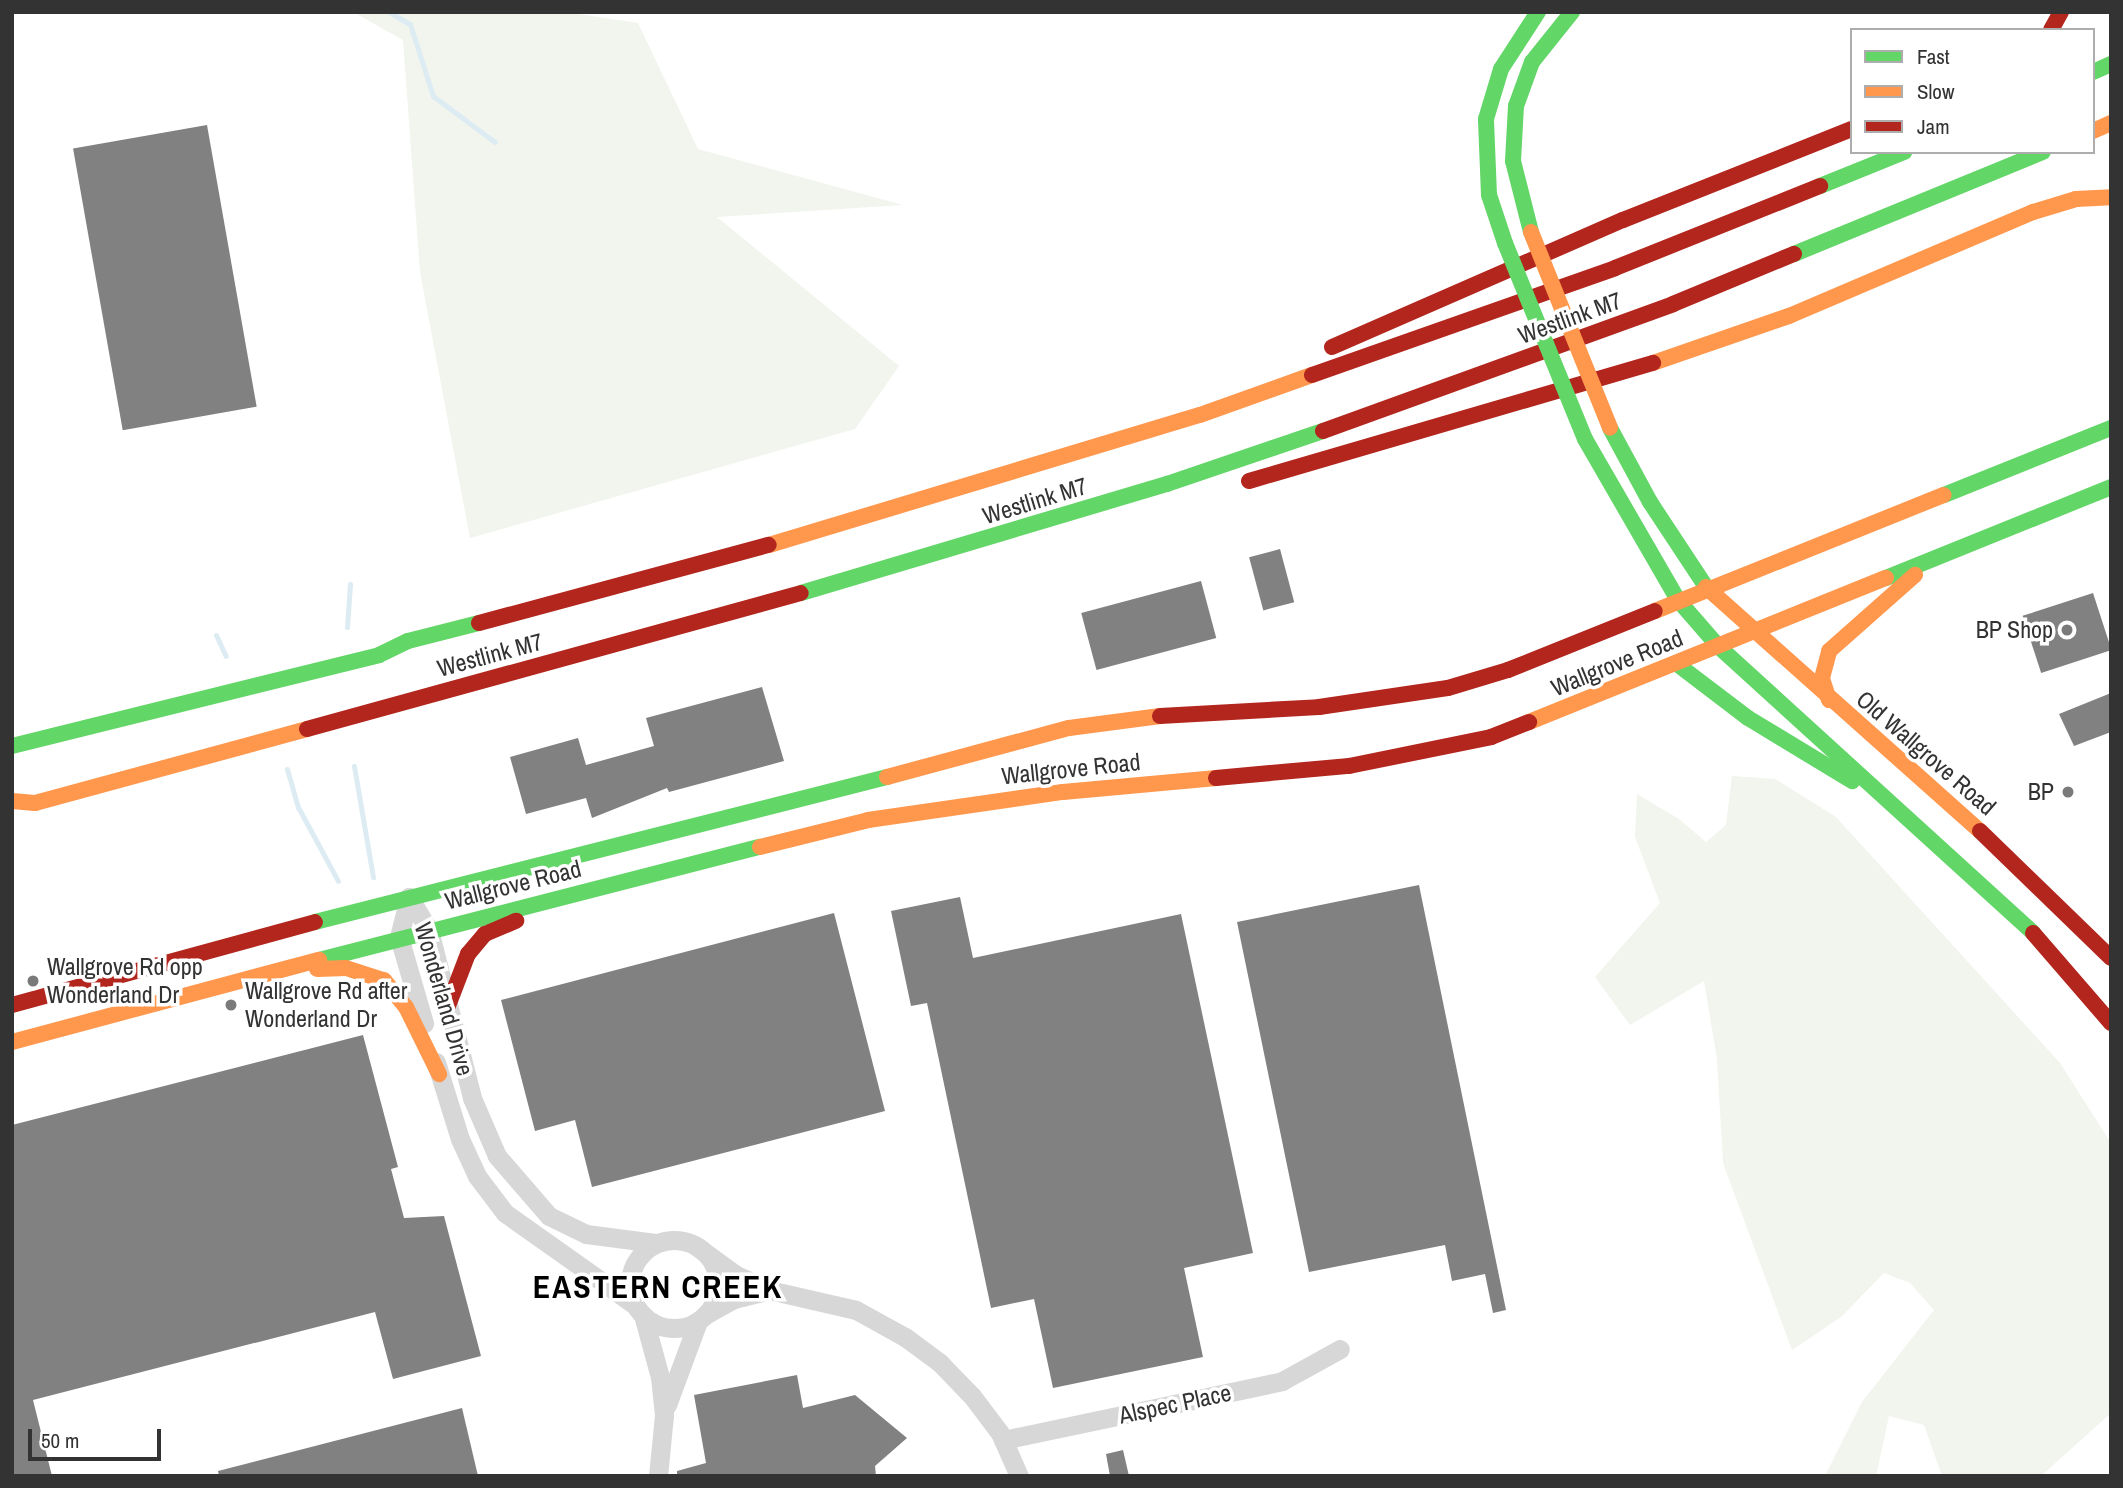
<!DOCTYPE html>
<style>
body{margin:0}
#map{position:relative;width:2123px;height:1488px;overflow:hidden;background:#fff;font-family:"Archivo Narrow",sans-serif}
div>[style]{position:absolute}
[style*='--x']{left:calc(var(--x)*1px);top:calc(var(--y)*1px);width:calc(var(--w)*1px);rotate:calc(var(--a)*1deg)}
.green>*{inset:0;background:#f1f5ed}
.stream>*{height:5px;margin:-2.5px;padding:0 2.5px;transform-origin:2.5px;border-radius:2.5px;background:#ddebf3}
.building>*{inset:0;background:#818181;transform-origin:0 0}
.street>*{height:19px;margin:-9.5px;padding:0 9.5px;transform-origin:9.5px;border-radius:9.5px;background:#d7d7d7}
.street>.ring{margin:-9.5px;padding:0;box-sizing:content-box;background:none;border:19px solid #d7d7d7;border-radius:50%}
.fast>*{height:16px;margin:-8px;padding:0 8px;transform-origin:8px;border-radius:8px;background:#63d668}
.slow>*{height:16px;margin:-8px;padding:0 8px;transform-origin:8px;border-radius:8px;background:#ff974d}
.jam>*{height:16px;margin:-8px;padding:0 8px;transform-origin:8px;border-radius:8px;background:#b3261e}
.fast-bridge>*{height:16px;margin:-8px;padding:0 8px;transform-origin:8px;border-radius:8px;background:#63d668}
.slow-bridge>*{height:16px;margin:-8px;padding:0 8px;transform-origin:8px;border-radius:8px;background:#ff974d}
.dots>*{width:19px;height:19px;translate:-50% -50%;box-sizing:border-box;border:4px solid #fff;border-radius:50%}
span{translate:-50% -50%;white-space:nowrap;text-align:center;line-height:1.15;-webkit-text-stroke:7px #fff;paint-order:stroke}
.street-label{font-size:24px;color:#333}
.poi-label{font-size:24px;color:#333}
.right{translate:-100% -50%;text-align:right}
.left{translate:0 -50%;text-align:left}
.district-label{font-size:32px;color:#000;font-weight:700;letter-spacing:2px}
.frame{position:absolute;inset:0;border:14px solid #333;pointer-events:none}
.legend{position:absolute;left:1850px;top:28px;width:245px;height:126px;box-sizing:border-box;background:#fff;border:2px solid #adadad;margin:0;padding:9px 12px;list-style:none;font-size:21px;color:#333}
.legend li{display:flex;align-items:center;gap:14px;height:35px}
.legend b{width:35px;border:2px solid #adadad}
.scale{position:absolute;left:28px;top:1429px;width:133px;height:32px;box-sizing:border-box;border:4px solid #333;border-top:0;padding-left:9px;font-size:21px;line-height:24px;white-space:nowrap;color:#333;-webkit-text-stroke:5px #fff;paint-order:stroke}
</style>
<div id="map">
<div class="green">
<div style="clip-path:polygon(353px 12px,565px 12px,638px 23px,698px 149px,903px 205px,717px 217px,899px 366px,855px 429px,470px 538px,420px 272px,403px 40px)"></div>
<div style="clip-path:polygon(1732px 776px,1775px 779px,1836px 817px,2060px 1063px,2111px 1143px,2111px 1413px,2041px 1476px,1942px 1476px,1924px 1425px,1889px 1416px,1876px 1476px,1825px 1476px,1862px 1402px,1934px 1310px,1910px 1283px,1884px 1273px,1841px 1317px,1792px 1350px,1723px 1163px,1717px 1059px,1704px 981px,1630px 1025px,1595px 977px,1660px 903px,1635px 837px,1637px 794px,1679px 819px,1706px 842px,1726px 825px)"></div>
</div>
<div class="stream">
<div style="--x:389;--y:12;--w:24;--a:30"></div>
<div style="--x:410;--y:24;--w:76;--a:72.3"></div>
<div style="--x:433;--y:96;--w:77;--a:36.6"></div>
<div style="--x:347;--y:627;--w:43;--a:-86"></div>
<div style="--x:216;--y:635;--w:23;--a:65"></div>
<div style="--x:354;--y:766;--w:113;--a:80.3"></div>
<div style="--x:287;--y:769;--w:40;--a:74"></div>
<div style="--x:298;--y:807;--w:84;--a:61.6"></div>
</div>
<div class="building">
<div style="left:207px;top:125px;width:286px;height:136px;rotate:80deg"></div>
<div style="left:1280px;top:549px;width:55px;height:32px;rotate:75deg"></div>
<div style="left:1201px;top:581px;width:59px;height:124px;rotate:75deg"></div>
<div style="left:2093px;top:593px;width:60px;height:74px;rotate:72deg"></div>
<div style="clip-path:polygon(762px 687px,784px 761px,669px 792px,667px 788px,592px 818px,586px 798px,526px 814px,510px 757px,578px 738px,586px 765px,654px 746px,646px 718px)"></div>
<div style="clip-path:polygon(2111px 693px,2111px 732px,2074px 746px,2059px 714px)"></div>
<div style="clip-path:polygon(1419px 885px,1506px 1310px,1493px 1313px,1485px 1274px,1452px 1281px,1445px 1245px,1309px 1272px,1237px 922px)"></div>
<div style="clip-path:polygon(960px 897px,973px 958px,1181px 914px,1253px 1253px,1184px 1268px,1203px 1357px,1053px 1388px,1034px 1299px,991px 1308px,927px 1003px,911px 1006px,891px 911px)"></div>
<div style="clip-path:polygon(834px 913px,885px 1111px,592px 1187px,575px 1120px,535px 1131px,501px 1000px)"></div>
<div style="clip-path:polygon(363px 1035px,398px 1167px,391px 1169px,404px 1218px,444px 1216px,481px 1356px,393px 1379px,375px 1312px,33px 1400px,52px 1476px,12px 1476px,12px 1125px)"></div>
<div style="clip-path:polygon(797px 1375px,803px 1408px,855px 1395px,907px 1438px,875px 1466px,876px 1476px,677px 1476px,677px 1471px,706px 1463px,694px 1395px)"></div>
<div style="clip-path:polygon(462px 1408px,478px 1476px,219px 1476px,218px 1471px)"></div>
<div style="clip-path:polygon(1123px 1450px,1129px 1476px,1110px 1476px,1106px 1454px)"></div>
</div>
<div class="street">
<div style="--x:409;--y:897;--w:41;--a:104"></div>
<div style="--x:399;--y:937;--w:90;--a:73.8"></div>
<div style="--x:409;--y:897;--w:39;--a:59"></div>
<div style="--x:429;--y:930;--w:173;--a:75.6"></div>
<div style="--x:472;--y:1098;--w:63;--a:66.7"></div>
<div style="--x:497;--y:1156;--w:79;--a:49.1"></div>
<div style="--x:549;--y:1216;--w:41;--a:25.9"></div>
<div style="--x:586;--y:1234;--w:70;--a:7.4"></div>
<div style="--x:436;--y:1062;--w:81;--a:72.7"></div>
<div style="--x:460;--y:1139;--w:41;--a:65.3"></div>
<div style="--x:477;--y:1176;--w:46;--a:52.9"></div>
<div style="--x:505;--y:1213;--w:159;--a:35.3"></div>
<div class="ring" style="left:630px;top:1240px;width:69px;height:69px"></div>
<div style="--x:696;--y:1246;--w:49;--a:35.9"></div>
<div style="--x:736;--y:1275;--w:36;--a:24"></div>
<div style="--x:769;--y:1290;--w:89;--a:12.9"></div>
<div style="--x:856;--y:1310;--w:56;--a:28.9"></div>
<div style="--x:905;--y:1337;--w:44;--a:36.6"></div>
<div style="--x:940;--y:1363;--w:46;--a:45.9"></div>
<div style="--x:972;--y:1396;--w:46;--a:52.9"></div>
<div style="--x:1000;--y:1433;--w:47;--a:66.2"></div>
<div style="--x:643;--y:1315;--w:64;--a:74.7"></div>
<div style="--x:660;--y:1377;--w:38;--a:84"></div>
<div style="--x:664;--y:1415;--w:61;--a:95.6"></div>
<div style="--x:705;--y:1315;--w:33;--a:-29"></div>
<div style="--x:734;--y:1299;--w:36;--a:-14"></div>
<div style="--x:667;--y:1405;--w:90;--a:-69.7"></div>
<div style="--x:1003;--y:1440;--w:285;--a:-11.9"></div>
<div style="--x:1282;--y:1381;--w:66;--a:-28.9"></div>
</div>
<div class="fast">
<div style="--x:2093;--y:72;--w:20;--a:-24"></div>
<div style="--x:1820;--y:186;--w:91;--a:-22"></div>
<div style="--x:1531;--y:232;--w:73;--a:-104.2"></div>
<div style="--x:1513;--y:161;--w:55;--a:-86.9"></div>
<div style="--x:1516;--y:106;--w:47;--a:-70"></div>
<div style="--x:1532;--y:62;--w:64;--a:-51.3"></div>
<div style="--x:1505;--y:243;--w:51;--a:-108.4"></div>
<div style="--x:1489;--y:195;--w:76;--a:-92.3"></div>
<div style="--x:1486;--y:119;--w:52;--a:-73.3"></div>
<div style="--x:1501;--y:69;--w:68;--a:-57"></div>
<div style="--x:1794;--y:254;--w:269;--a:-22.3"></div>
<div style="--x:1610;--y:428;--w:84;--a:61.6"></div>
<div style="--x:1650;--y:502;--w:102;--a:56.6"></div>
<div style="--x:1585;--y:439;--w:186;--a:60"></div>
<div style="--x:1944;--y:495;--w:180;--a:-21.9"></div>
<div style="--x:1886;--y:578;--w:243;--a:-22"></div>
<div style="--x:801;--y:593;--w:382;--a:-16.6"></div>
<div style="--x:1167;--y:484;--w:165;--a:-18.8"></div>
<div style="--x:1678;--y:600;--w:61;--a:49"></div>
<div style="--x:1718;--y:646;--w:426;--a:42.3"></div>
<div style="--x:1677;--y:664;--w:89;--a:37.3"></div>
<div style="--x:1748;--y:718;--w:122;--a:31.2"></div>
<div style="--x:12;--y:746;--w:378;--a:-13.9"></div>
<div style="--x:379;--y:655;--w:32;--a:-26"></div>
<div style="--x:408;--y:641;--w:73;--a:-14.2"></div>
<div style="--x:315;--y:922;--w:590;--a:-14.22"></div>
<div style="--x:319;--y:960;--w:455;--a:-14.4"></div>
</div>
<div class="slow">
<div style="--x:2093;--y:131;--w:20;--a:-24"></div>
<div style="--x:1653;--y:363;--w:144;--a:-19.1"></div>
<div style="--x:1789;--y:316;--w:265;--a:-23.1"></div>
<div style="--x:2033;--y:212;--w:45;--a:-16.8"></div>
<div style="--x:2076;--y:199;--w:35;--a:-3"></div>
<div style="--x:769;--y:545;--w:450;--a:-16.8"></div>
<div style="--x:1200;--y:415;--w:119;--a:-19.7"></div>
<div style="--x:1706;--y:587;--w:367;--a:41.7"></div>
<div style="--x:1655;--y:611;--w:311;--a:-21.9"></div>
<div style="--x:1829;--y:700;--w:23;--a:-108"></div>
<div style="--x:1822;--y:678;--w:28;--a:-75"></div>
<div style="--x:1829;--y:651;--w:115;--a:-41.5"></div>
<div style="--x:1529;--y:722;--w:385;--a:-22"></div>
<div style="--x:887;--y:777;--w:188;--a:-15.1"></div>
<div style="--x:1069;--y:728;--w:92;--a:-7.5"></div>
<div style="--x:12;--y:801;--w:23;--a:5"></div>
<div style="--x:35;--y:803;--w:282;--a:-15.2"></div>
<div style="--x:760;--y:847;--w:111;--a:-14"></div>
<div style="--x:868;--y:820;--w:197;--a:-8.2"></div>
<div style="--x:1063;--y:792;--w:154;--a:-5.2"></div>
<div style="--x:317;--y:969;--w:29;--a:-2"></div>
<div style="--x:346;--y:968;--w:40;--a:18"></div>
<div style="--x:384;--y:980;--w:35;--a:51"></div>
<div style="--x:406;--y:1007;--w:75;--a:63.8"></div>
<div style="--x:12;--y:1042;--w:318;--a:-15"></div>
</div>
<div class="jam">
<div style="--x:2051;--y:30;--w:21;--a:-61"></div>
<div style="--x:1332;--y:347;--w:318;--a:-23.6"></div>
<div style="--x:1623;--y:220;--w:246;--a:-21.7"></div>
<div style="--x:1312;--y:375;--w:321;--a:-19.4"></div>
<div style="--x:1615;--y:268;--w:221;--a:-21.8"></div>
<div style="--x:1323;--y:431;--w:372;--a:-19.9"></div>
<div style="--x:1673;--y:304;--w:131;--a:-22.5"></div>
<div style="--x:1249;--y:481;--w:421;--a:-16.3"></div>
<div style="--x:479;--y:623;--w:300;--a:-15.1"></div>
<div style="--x:1160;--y:716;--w:159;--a:-3.2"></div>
<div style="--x:1319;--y:707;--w:130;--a:-8.4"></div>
<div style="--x:1448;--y:688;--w:63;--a:-16.7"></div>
<div style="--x:1508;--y:670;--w:158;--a:-21.9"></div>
<div style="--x:307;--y:729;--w:512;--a:-15.39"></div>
<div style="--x:1216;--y:778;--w:134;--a:-5.2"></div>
<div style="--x:1349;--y:766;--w:145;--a:-11.5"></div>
<div style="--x:1491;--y:737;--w:41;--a:-21.5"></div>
<div style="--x:1980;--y:831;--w:182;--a:44.1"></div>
<div style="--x:2033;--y:933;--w:119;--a:49.1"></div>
<div style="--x:12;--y:1005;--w:314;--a:-15.3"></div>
<div style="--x:448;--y:1006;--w:56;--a:-69"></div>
<div style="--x:468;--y:954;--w:26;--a:-50"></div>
<div style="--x:485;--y:934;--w:34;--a:-23"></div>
</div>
<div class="fast-bridge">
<div style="--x:1505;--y:243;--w:212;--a:67.8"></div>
</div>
<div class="slow-bridge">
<div style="--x:1531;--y:232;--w:211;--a:68"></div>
</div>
<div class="dots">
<div style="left:2067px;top:630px;background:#7a7a7a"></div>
<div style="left:2068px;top:792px;background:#7a7a7a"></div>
<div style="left:33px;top:981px;background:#7a7a7a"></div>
<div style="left:231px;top:1005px;background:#7a7a7a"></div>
</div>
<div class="street-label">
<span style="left:1570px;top:318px;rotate:-20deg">Westlink M7</span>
<span style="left:1035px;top:501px;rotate:-17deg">Westlink M7</span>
<span style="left:490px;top:655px;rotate:-15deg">Westlink M7</span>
<span style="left:1617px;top:663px;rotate:-22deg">Wallgrove Road</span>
<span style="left:1926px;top:753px;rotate:41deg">Old Wallgrove Road</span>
<span style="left:1071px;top:769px;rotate:-6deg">Wallgrove Road</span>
<span style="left:513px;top:885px;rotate:-14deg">Wallgrove Road</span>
<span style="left:444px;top:999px;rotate:74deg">Wonderland Drive</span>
<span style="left:1175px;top:1404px;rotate:-12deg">Alspec Place</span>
</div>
<div class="poi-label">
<span class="right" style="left:2053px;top:630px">BP Shop</span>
<span class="right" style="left:2054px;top:792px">BP</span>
<span class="left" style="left:47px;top:981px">Wallgrove Rd opp<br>Wonderland Dr</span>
<span class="left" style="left:245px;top:1005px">Wallgrove Rd after<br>Wonderland Dr</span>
</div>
<div class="district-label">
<span style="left:658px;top:1287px">EASTERN CREEK</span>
</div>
<div class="frame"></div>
<ul class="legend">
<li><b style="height:9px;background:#63d668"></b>Fast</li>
<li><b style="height:9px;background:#ff974d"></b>Slow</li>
<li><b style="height:9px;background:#b3261e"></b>Jam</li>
</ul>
<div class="scale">50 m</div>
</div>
